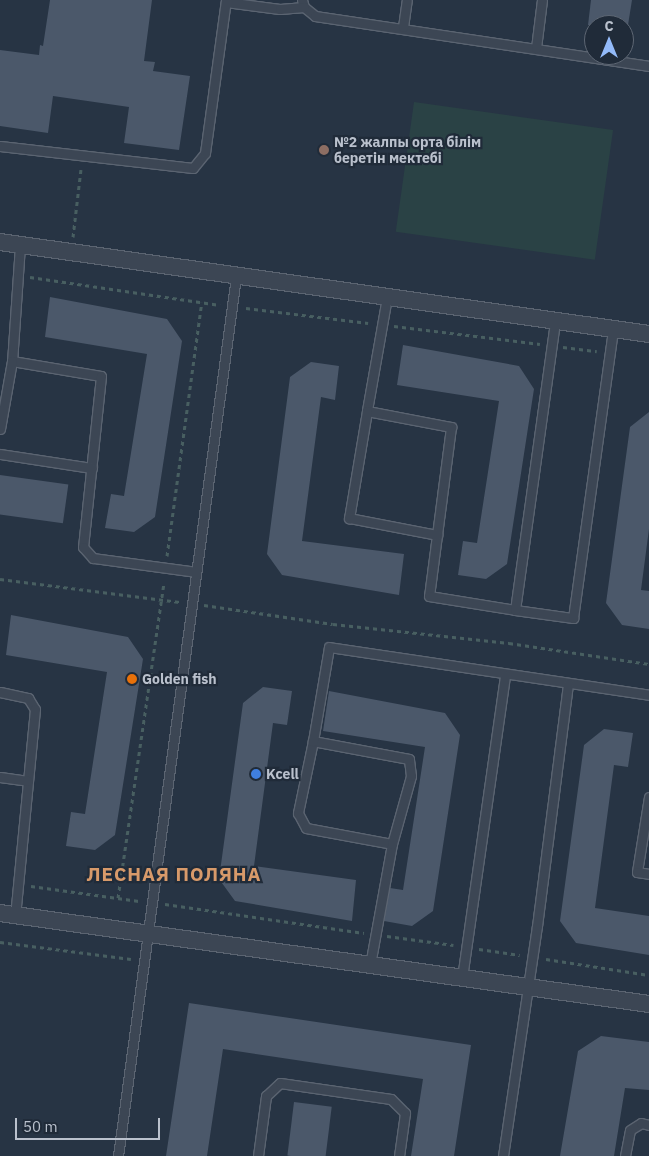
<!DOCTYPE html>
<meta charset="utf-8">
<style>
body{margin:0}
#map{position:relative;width:649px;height:1156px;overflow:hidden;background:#273444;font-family:"IBM Plex Sans",sans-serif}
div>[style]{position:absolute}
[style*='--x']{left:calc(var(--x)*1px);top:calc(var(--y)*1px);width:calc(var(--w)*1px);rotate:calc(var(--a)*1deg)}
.green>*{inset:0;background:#2a4245;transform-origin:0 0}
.building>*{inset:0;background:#4b586a;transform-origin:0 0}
.path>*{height:3px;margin-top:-1.5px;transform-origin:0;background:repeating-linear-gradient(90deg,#485f61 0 4px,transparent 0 8px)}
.roads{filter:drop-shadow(1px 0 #5b6471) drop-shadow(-1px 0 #5b6471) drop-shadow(0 1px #5b6471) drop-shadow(0 -1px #5b6471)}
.service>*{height:9px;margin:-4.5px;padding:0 4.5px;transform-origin:4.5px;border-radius:4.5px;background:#3c4654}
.minor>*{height:16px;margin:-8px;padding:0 8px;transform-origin:8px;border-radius:8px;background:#3c4654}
.dots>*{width:14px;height:14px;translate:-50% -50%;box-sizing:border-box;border:2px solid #202b39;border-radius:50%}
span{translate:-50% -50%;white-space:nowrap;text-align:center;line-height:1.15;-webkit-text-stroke:4.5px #202b39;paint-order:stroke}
.poi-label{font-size:14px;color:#bac1cd;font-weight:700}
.left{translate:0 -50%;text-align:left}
.district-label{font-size:19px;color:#d89a6a;font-weight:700;letter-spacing:1px}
.north{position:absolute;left:584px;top:15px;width:50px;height:50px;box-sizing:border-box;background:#202b39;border:1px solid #5e6774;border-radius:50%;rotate:0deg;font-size:14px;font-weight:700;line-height:20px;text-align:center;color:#bac1cd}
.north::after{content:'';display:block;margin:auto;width:18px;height:22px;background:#93baf9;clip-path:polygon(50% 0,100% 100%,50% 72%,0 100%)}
.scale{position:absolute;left:15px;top:1118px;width:145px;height:22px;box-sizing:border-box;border:2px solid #bac1cd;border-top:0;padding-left:6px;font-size:15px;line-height:18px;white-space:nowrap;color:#bac1cd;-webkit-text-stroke:4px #202b39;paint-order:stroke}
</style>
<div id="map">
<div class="green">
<div style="left:414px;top:102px;width:201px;height:131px;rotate:8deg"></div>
</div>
<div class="building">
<div style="clip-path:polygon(50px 0,152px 0,144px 61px,155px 62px,153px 71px,190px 76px,179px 150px,124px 143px,129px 107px,53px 96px,48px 133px,0 126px,0 50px,39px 55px,40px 45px,43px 46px)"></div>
<div style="clip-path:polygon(591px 0,632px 0,628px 25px,588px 25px)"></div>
<div style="clip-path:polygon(50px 297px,167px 319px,182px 341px,155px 517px,134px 532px,105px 528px,111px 494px,124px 496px,147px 354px,45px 337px)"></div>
<div style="clip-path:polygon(403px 345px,519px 366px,534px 389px,507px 564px,486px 579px,458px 575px,463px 541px,477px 543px,499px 401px,397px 385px)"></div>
<div style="clip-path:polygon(311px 362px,339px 366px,335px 400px,321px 397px,302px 541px,404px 554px,399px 595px,282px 575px,267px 554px,290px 377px)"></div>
<div style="clip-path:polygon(649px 412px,649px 529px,641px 590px,649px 591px,649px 629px,622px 625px,606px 603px,630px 427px)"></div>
<div style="left:0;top:475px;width:69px;height:39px;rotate:8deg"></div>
<div style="clip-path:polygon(11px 615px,128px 637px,143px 659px,115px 835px,95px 850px,66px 846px,71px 812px,85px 814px,107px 672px,6px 655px)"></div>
<div style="clip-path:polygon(263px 687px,292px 691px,287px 725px,273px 723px,254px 866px,356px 880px,352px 921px,235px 901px,219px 879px,243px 703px)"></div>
<div style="clip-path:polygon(329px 691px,445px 713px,460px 735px,433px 911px,412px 926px,384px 921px,390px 888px,403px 890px,425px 747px,323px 731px)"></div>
<div style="clip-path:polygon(604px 729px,633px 733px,628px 767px,614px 765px,595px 908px,649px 916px,649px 955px,576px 943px,560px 921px,584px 745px)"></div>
<div style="clip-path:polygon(189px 1003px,471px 1045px,454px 1156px,411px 1156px,423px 1079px,223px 1049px,207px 1156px,166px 1156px)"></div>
<div style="clip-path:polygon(601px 1036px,649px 1042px,649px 1090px,625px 1088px,614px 1156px,560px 1156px,578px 1051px)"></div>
<div style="left:294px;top:1102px;width:38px;height:54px;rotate:7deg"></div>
</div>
<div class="path">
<div style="--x:73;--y:237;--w:68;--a:-83.3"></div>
<div style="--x:30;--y:277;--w:192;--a:8.4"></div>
<div style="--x:246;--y:308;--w:123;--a:7"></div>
<div style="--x:394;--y:326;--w:147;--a:7"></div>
<div style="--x:563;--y:347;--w:34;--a:7"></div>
<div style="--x:167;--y:556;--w:256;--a:-82.2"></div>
<div style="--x:0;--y:579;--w:181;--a:7.3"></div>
<div style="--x:204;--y:605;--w:130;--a:8.4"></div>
<div style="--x:333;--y:624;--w:177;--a:6.2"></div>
<div style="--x:509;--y:643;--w:142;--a:8.5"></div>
<div style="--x:31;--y:886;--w:109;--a:7.9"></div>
<div style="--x:118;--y:898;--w:319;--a:-81.7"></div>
<div style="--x:165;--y:904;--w:201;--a:8.3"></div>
<div style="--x:387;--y:936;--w:67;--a:7.8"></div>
<div style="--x:0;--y:942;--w:132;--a:7.4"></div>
<div style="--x:479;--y:949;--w:41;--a:8.3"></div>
<div style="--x:546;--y:959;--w:104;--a:8.8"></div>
</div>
<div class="roads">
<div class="service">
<div style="--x:302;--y:0;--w:7;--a:74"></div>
<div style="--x:304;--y:7;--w:14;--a:39"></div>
<div style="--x:315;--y:16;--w:338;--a:8.5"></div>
<div style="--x:226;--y:2;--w:54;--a:7.4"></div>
<div style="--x:280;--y:9;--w:24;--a:-5"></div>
<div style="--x:403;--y:27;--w:27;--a:-82"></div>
<div style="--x:536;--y:48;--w:48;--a:-82.9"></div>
<div style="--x:0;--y:146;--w:194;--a:6.5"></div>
<div style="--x:193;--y:168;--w:19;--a:-51"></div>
<div style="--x:205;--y:153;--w:154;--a:-82.2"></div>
<div style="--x:20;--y:245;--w:116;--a:93.9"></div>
<div style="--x:12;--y:361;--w:90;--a:9.6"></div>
<div style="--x:101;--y:376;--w:172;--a:96"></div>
<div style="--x:83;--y:547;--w:15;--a:48"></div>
<div style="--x:93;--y:558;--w:104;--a:7.7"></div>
<div style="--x:387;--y:297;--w:116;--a:100"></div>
<div style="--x:367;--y:411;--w:86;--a:10.8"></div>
<div style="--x:451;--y:427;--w:170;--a:97.4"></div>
<div style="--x:429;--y:596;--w:87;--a:9.2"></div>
<div style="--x:515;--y:610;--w:59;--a:7.9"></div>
<div style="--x:573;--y:618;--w:292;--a:-82.1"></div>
<div style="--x:367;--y:411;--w:109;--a:99.5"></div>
<div style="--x:349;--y:518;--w:90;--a:10.9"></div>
<div style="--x:0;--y:429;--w:69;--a:-80"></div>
<div style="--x:0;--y:454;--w:93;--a:8.7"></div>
<div style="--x:515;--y:610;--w:293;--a:-82.1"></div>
<div style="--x:0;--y:692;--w:29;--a:12"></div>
<div style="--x:28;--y:698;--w:13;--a:58"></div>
<div style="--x:35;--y:709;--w:207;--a:95.5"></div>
<div style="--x:313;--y:741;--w:74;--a:101.8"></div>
<div style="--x:298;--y:813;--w:17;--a:62"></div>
<div style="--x:306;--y:828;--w:87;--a:10.5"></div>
<div style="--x:0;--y:777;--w:28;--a:8"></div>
<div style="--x:649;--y:797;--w:76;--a:99.1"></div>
<div style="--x:637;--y:872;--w:12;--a:9"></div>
<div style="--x:370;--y:965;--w:123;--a:-79.7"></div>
<div style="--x:392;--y:844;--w:71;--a:-74.4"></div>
<div style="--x:411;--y:776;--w:17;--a:-97"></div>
<div style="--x:409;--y:759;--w:98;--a:-169.4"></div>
<div style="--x:313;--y:741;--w:95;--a:-80.3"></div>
<div style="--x:329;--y:647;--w:324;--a:8.5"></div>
<div style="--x:462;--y:978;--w:306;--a:-81.9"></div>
<div style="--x:118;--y:1156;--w:888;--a:-82.36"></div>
<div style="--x:258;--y:1156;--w:61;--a:-82.4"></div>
<div style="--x:266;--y:1096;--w:19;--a:-43"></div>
<div style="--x:280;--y:1083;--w:112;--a:8.2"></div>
<div style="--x:391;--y:1099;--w:20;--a:45"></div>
<div style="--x:405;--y:1113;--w:43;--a:97.9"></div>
<div style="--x:503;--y:1156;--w:232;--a:-81.6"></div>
<div style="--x:537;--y:926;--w:244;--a:-82.7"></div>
<div style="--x:625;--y:1156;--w:26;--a:-79"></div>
<div style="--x:630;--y:1130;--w:13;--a:-32"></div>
<div style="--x:641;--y:1123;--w:8;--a:14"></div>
</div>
<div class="minor">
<div style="--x:0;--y:242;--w:655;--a:8.07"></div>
<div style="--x:0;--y:913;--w:655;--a:7.98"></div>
</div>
</div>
<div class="dots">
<div style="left:324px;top:150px;background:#8d6e63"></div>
<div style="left:132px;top:679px;background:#e8710a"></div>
<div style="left:256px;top:774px;background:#3f7fe0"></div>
</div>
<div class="poi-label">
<span class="left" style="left:334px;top:150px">№2 жалпы орта білім<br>беретін мектебі</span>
<span class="left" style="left:142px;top:679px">Golden fish</span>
<span class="left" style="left:266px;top:774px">Kcell</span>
</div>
<div class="district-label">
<span style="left:174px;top:875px">ЛЕСНАЯ ПОЛЯНА</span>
</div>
<div class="north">С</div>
<div class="scale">50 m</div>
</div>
